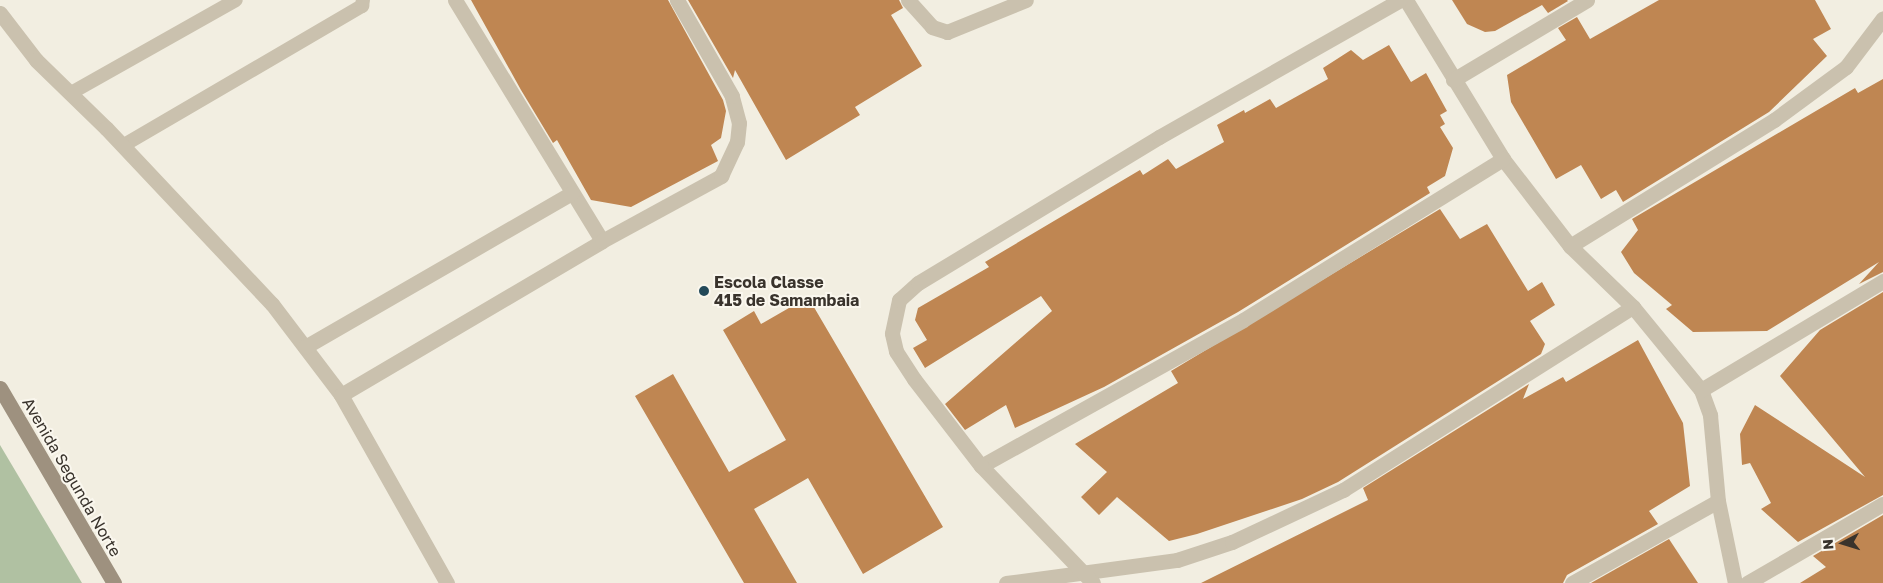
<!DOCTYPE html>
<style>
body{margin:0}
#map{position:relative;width:1883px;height:583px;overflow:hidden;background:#f2eee1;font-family:"Golos Text",sans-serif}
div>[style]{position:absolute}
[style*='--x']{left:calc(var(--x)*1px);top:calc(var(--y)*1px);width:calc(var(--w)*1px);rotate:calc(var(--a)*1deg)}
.green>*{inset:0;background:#b0c1a2}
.building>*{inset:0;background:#bf8652}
.lane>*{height:14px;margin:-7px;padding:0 7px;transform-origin:7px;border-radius:7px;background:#cac1ae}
.street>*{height:15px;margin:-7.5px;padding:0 7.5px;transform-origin:7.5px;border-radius:7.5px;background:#cac1ae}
.secondary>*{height:15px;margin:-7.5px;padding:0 7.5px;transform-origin:7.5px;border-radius:7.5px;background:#9e917f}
.dots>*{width:14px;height:14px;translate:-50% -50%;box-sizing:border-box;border:2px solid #faf7ee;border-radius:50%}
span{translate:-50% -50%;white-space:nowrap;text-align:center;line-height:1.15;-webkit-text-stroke:4px #faf7ee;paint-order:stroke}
.poi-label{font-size:16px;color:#39332c;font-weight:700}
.left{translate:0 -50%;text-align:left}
.street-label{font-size:16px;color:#39332c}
.north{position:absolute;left:1818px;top:518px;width:50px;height:50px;-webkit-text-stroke:4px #faf7ee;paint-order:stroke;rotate:265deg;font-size:14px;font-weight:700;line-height:20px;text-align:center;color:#39332c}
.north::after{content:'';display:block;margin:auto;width:18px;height:22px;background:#39332c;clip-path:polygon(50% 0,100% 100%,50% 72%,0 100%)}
</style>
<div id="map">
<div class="green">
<div style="clip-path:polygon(0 445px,82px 583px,0 583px)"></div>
</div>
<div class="building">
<div style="clip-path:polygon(471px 0,668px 0,723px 100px,726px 111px,721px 138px,711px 145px,718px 161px,631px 207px,591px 200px,557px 140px,553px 143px,521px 90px)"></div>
<div style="clip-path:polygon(688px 0,899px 0,903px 8px,891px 15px,922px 66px,855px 107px,860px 115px,786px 160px,735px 70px,733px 78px)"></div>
<div style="clip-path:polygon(1452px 0,1567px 0,1568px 1px,1548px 13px,1542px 5px,1495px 31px,1485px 32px,1467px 24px)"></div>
<div style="clip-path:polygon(1659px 0,1815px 0,1831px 29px,1813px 39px,1827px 56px,1769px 112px,1623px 202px,1616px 190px,1601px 199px,1581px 165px,1556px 179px,1511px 102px,1507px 75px,1566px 40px,1558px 28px,1577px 17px,1590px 39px)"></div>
<div style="clip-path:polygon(1389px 45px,1411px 82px,1426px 73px,1447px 111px,1440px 115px,1445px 124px,1440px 127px,1453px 148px,1445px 176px,1427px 187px,1430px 193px,1238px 312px,1104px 387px,1015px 428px,1006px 405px,965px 430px,945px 404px,1052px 311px,1041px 296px,925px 368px,913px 348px,927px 340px,915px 320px,918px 308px,989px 267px,985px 262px,1140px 170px,1143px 175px,1168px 159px,1176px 169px,1224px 142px,1217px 125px,1244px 110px,1245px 113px,1270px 99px,1276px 108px,1328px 79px,1323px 68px,1351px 50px,1363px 60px)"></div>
<div style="clip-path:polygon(1883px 79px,1883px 272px,1859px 284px,1879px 262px,1767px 331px,1693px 332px,1666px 309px,1672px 305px,1634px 273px,1621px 252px,1638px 230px,1632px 219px,1855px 88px,1858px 93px)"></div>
<div style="clip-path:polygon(1440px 209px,1460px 239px,1487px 224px,1528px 291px,1542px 282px,1555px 305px,1530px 321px,1545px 344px,1541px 354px,1338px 482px,1302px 499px,1197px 534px,1169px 541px,1117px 497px,1099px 515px,1081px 497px,1107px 472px,1075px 444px,1178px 383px,1171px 371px)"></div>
<div style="clip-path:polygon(1883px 292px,1883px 495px,1798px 542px,1761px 509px,1771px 503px,1750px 463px,1742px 465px,1740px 434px,1755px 405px,1865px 477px,1780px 376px,1820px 330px)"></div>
<div style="clip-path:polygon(808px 297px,943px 527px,863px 574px,808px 478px,754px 509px,797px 583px,744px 583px,635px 396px,673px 374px,729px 472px,786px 440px,723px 330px,754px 311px,761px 324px)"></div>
<div style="clip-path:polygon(1638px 340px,1683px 423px,1690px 486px,1649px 511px,1658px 524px,1567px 575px,1563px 583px,1201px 583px,1368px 500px,1363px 488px,1529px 384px,1523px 399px,1563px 377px,1566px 382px)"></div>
<div style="clip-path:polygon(1883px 515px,1883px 583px,1800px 583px,1826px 567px,1813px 556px)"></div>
<div style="clip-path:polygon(1669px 539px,1698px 583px,1591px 583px)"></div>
</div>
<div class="lane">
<div style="--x:71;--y:93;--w:189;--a:-29.4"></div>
<div style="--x:124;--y:145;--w:276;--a:-30.3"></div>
<div style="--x:362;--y:6;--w:6;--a:-81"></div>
</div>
<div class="street">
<div style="--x:455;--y:0;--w:282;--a:58.6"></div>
<div style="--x:908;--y:0;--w:36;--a:48"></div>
<div style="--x:932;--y:27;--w:16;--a:18"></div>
<div style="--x:947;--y:32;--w:85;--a:-22.1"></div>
<div style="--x:1406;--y:0;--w:186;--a:58.6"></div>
<div style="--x:1503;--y:159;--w:110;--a:52.4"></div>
<div style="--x:1570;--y:246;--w:88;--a:44.1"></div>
<div style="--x:1633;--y:307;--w:107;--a:50.7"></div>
<div style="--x:1701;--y:390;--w:27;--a:70"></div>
<div style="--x:1710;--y:415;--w:86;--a:84.7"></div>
<div style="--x:1718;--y:501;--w:84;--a:78.3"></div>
<div style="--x:0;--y:13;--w:59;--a:52.5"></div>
<div style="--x:36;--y:60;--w:98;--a:44.2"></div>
<div style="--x:106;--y:128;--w:242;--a:46.7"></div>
<div style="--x:272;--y:304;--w:114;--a:52.8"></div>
<div style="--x:341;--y:395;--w:216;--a:60.6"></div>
<div style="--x:1453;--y:80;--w:156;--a:-30.8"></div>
<div style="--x:1570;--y:246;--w:240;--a:-31.7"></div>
<div style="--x:1774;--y:120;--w:89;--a:-36.4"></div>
<div style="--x:1846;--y:67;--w:61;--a:-52.9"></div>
<div style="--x:305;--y:347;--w:308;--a:-30"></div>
<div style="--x:1701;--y:390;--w:212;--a:-30.9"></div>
<div style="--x:341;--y:395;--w:303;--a:-30.5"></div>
<div style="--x:602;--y:241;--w:136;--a:-28.6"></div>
<div style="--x:721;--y:176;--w:38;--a:-65"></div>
<div style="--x:737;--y:142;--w:19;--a:-84"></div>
<div style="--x:739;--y:123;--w:28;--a:-105"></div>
<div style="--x:732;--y:96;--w:111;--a:-119.8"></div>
<div style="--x:981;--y:466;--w:300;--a:-29.1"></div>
<div style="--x:1243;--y:320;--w:306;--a:-31.8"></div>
<div style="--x:1006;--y:583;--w:173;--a:-7.7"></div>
<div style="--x:1177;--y:560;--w:58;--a:-18.1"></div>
<div style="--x:1232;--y:542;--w:123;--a:-25.1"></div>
<div style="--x:1343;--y:490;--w:343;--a:-32.3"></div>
<div style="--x:1093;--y:583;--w:162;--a:-133.7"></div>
<div style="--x:981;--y:466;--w:110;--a:-127.6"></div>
<div style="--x:914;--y:379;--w:33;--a:-123"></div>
<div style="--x:896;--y:351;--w:18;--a:-103"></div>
<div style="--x:892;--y:333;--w:34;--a:-78"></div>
<div style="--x:899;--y:300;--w:25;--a:-42"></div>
<div style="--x:918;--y:283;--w:282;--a:-31.2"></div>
<div style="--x:1159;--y:137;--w:277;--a:-29.6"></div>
<div style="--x:1572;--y:583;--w:167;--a:-29.3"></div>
<div style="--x:1747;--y:583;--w:157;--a:-30.2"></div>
</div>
<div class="secondary">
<div style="--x:0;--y:388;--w:226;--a:59.7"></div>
</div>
<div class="dots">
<div style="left:704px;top:291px;background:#234959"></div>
</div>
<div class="poi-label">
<span class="left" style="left:714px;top:291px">Escola Classe<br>415 de Samambaia</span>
</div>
<div class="street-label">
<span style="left:72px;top:477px;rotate:60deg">Avenida Segunda Norte</span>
</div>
<div class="north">N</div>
</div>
